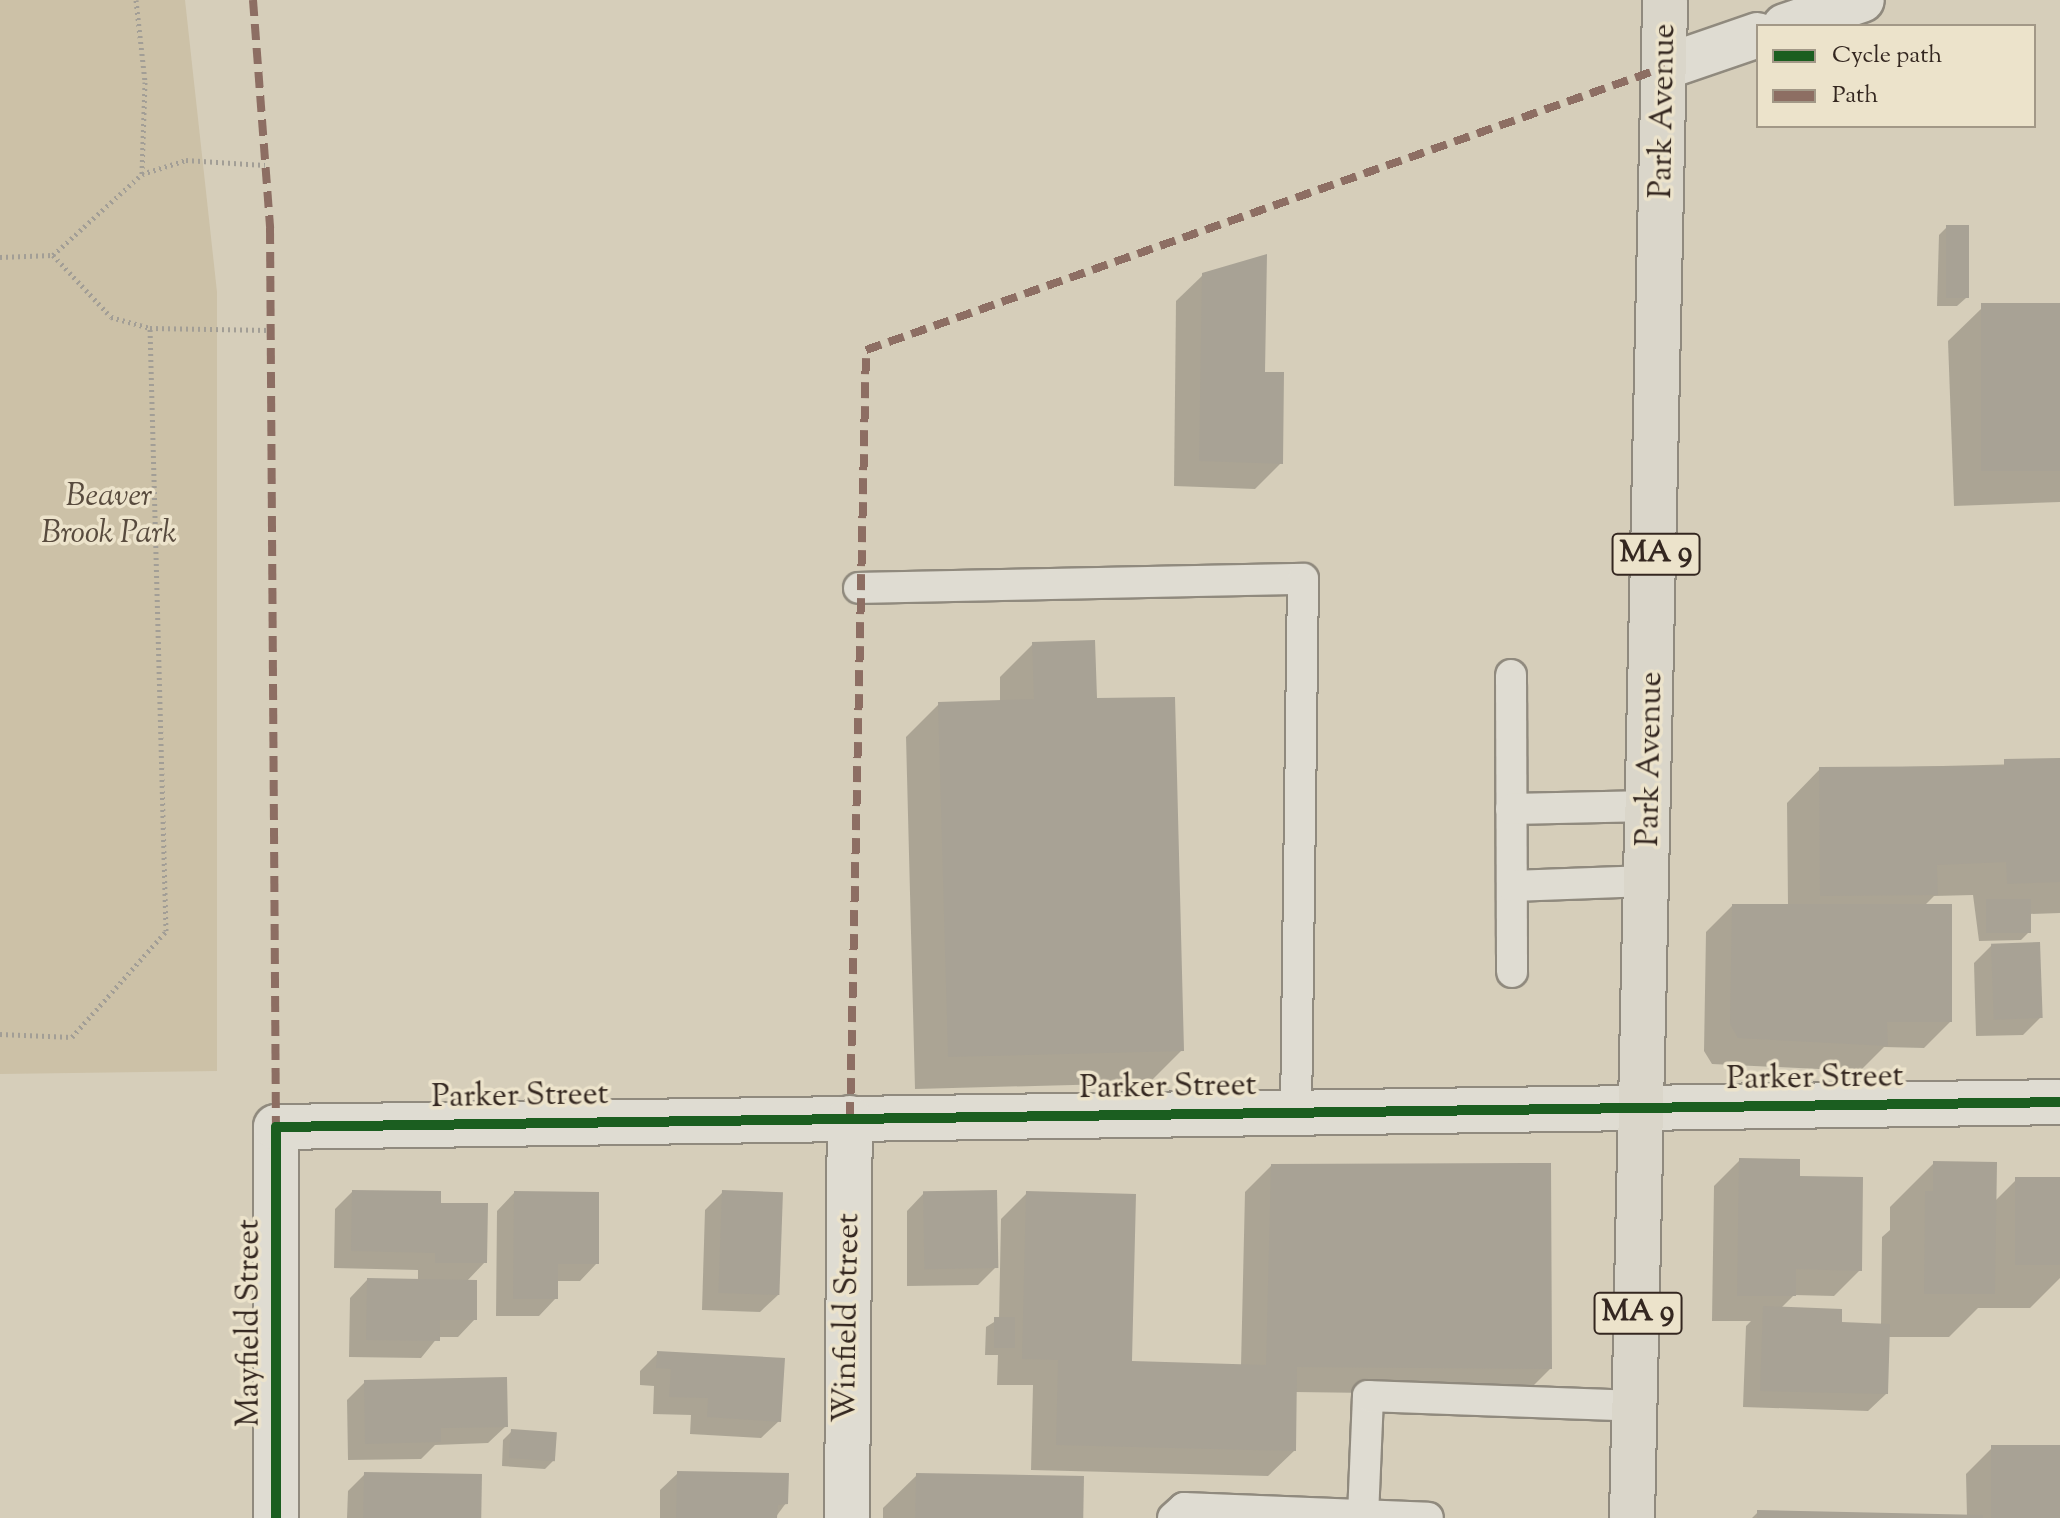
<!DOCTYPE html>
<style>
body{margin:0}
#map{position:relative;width:2060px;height:1518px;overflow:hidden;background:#d6ceba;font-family:"Sorts Mill Goudy",serif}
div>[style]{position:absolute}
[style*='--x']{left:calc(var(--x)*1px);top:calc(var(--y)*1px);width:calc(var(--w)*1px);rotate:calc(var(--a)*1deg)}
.green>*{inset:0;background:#ccc1a7}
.shadow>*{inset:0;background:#0003}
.building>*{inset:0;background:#a8a295;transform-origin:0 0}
.path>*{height:5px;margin-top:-2.5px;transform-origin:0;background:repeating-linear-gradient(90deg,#a29e96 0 2px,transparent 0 6px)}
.roads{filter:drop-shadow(2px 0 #908a7e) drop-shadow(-2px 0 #908a7e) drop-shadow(0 2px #908a7e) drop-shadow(0 -2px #908a7e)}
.service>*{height:30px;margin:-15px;padding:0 15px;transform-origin:15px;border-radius:15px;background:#dfdcd2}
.minor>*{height:44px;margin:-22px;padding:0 22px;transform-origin:22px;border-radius:22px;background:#dfdcd2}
.trunk>*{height:44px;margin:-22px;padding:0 22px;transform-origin:22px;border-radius:22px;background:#dad6ca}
.quiet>*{height:8px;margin-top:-4px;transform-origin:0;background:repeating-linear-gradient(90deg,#8d6e63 0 16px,transparent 0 24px)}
.cycleway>*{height:10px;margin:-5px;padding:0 5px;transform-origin:5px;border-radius:5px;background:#1b5e20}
span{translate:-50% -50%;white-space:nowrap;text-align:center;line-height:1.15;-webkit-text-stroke:7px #ece3cb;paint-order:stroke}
.shield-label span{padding:2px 6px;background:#ece3cb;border:2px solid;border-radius:6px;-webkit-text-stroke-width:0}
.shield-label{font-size:30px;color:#342720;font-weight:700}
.street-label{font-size:32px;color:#342720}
.park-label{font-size:32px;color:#584b3e;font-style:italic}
.legend{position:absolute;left:1756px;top:24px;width:280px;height:104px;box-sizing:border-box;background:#ece3cb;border:2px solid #a29887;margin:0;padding:10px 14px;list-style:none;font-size:24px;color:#342720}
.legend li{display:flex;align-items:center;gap:16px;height:40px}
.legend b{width:40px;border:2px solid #a29887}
</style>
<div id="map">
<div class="green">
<div style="clip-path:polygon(0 0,185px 0,217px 292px,217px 1071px,0 1074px)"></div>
</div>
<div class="shadow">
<div style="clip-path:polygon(1947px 227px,1966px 298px,1957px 306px,1937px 306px,1939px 235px)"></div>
<div style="clip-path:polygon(1203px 275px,1263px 374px,1281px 463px,1255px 489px,1174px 486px,1176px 301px)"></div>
<div style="clip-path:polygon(2060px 305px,2060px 502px,1954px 506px,1948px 341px,1982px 308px)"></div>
<div style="clip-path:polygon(1033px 644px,1095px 700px,1182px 1050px,1149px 1083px,915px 1089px,906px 737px,939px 704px,1000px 702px,1000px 677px)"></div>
<div style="clip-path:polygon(2060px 763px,2060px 913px,2029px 914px,2029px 932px,2021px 940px,1979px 941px,1973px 895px,1934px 896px,1924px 906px,1950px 1022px,1924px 1048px,1884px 1047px,1860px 1071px,1712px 1064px,1704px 1051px,1706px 932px,1732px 906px,1788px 906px,1787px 803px,1820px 769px)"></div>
<div style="clip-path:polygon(1992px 945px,2041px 1017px,2023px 1035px,1976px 1036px,1974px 963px)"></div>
<div style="clip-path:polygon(1740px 1160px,1798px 1178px,1860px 1270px,1834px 1296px,1794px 1295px,1780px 1309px,1840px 1324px,1881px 1326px,1882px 1237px,1890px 1230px,1890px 1207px,1934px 1163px,1994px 1202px,2016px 1180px,2060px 1179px,2060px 1278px,2030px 1308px,1978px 1308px,1949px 1337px,1888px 1337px,1886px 1394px,1868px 1411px,1743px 1407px,1746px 1326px,1751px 1321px,1712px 1321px,1714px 1186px)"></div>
<div style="clip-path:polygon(1271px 1166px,1550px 1369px,1524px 1395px,1294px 1392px,1294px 1451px,1268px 1476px,1031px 1470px,1033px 1385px,997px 1385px,998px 1355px,985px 1355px,986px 1327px,999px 1319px,1001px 1219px,1027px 1193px,1130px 1363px,1241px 1366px,1245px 1192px)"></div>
<div style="clip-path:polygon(352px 1192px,439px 1205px,485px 1262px,466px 1282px,475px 1319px,458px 1337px,438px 1337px,421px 1358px,349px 1357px,350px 1298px,367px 1280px,418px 1281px,418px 1270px,334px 1268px,335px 1209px)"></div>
<div style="clip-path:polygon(723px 1192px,778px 1295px,760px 1312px,702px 1310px,705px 1210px)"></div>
<div style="clip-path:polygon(514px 1193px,597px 1263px,580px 1281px,556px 1281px,556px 1298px,539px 1316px,496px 1316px,497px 1211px)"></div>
<div style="clip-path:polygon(924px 1193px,996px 1267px,978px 1285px,907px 1286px,907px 1211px)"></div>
<div style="clip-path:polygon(658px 1353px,779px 1421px,761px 1438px,690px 1434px,691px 1415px,653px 1414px,654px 1386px,640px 1385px,640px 1371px)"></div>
<div style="clip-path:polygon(365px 1382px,506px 1426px,488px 1443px,435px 1445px,421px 1459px,348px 1460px,347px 1400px)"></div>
<div style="clip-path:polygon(512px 1431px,553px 1461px,545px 1469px,502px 1466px,503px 1440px)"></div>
<div style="clip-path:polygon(2060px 1447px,2060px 1518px,1752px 1518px,1758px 1512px,1967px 1517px,1966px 1474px,1992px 1448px)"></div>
<div style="clip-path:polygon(678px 1473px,786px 1503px,775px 1518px,660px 1518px,660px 1490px)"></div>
<div style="clip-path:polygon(365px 1474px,479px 1518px,347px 1518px,348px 1491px)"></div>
<div style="clip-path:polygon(917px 1475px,1080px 1518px,883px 1518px,883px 1508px)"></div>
</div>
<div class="building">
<div style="left:1946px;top:225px;width:23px;height:73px"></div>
<div style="clip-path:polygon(1267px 254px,1265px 372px,1284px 372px,1283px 464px,1199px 461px,1202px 273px)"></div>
<div style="left:2060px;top:303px;width:168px;height:79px;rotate:90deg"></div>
<div style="clip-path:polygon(1095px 640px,1097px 698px,1175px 697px,1184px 1051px,948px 1057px,938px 702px,1034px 699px,1032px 642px)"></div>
<div style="clip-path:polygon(2060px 758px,2060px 882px,2007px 884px,2006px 862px,1937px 865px,1938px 895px,1820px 896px,1819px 767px,2004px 766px,2004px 759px)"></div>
<div style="left:1986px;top:899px;width:45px;height:34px"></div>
<div style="clip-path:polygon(1732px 904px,1952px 904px,1952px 1022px,1887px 1022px,1888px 1046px,1738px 1038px,1730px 1024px)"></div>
<div style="left:2040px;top:942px;width:76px;height:49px;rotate:88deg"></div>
<div style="clip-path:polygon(1739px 1158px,1800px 1159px,1800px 1176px,1863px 1177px,1862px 1271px,1796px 1269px,1796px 1296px,1737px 1296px)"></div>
<div style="clip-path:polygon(1933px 1161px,1997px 1162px,1995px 1294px,1924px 1294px,1925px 1191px,1933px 1191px)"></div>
<div style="clip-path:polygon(1551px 1163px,1552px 1369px,1297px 1367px,1296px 1451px,1056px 1445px,1058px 1360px,1022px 1359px,1026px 1191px,1136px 1194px,1132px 1361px,1266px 1365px,1271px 1164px)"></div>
<div style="left:2060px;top:1177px;width:88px;height:45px;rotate:90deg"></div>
<div style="clip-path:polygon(352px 1190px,441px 1191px,441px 1203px,488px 1203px,487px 1263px,435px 1263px,435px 1253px,351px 1251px)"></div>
<div style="left:722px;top:1190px;width:61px;height:103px;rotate:2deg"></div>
<div style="left:997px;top:1190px;width:78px;height:74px;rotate:89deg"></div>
<div style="clip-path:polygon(514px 1191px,599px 1192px,599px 1264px,558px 1264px,558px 1299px,513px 1299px)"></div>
<div style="clip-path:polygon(367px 1278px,477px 1280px,477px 1320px,440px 1320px,440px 1341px,366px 1340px)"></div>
<div style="clip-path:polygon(1763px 1306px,1842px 1309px,1842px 1322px,1890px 1324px,1888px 1394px,1760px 1391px)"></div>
<div style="left:994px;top:1317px;width:21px;height:31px"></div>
<div style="clip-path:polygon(657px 1351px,785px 1358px,781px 1422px,707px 1417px,708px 1398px,669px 1397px,671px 1369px,656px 1368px)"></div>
<div style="clip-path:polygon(507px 1377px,508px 1427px,441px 1428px,441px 1442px,365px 1444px,364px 1380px)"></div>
<div style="left:511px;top:1429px;width:46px;height:29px;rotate:4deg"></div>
<div style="left:2060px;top:1445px;width:73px;height:69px;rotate:90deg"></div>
<div style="clip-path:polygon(677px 1471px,789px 1473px,788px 1504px,778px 1505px,777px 1518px,676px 1518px)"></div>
<div style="left:364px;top:1472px;width:118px;height:46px;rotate:1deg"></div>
<div style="left:916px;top:1473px;width:168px;height:45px;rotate:1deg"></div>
<div style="clip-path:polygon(1757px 1510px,1983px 1515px,1983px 1518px,1757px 1518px)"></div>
</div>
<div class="path">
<div style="--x:136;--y:0;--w:82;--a:83.7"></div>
<div style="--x:145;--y:82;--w:92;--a:91.9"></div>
<div style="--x:53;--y:255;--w:120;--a:-42.3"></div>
<div style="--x:142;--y:174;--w:46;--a:-17.7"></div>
<div style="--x:186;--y:160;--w:79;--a:3.6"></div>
<div style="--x:0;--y:257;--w:53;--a:-2.2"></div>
<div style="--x:53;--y:255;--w:85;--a:46.9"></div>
<div style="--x:111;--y:317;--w:41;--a:15.8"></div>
<div style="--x:0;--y:1034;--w:72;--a:2.4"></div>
<div style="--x:72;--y:1037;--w:142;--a:-48.4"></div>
<div style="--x:166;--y:931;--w:603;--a:-91.52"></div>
<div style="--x:150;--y:328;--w:120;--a:1"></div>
</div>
<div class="roads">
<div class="service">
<div style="--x:859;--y:588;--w:444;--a:-1.2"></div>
<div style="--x:1303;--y:579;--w:533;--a:90.75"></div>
<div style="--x:1511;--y:675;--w:297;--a:89.8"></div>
<div style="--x:1511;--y:809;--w:139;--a:-1.2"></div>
<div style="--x:1512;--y:886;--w:136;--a:-2.1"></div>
<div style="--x:1363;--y:1516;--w:120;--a:-87.6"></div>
<div style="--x:1368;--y:1396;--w:268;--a:2.1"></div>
<div style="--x:1173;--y:1518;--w:15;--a:-42"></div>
<div style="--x:1184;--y:1508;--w:244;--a:2.3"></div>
</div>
<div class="minor">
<div style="--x:1785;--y:26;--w:81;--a:-18.7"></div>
<div style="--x:1665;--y:67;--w:98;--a:-19"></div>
<div style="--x:276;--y:1518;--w:391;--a:-90"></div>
<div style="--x:276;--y:1127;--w:1784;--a:-0.8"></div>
<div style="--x:847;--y:1518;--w:400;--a:-89.6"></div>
</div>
<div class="trunk">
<div style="--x:1632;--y:1518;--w:1518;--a:-88.75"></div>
</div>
</div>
<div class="quiet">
<div style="--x:253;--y:0;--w:229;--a:85.7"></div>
<div style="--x:270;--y:228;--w:899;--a:89.62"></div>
<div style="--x:850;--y:1118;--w:768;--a:-88.81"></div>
<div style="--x:866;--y:350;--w:848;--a:-19.5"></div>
</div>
<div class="cycleway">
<div style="--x:276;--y:1518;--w:391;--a:-90"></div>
<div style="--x:276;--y:1127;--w:1784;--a:-0.8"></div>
</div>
<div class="shield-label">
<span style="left:1656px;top:554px">MA 9</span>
<span style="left:1638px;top:1313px">MA 9</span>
</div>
<div class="street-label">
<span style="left:1664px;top:111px;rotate:-89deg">Park Avenue</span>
<span style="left:1651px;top:759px;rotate:-89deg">Park Avenue</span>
<span style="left:1815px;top:1079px;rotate:-1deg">Parker Street</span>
<span style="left:1168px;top:1088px;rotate:-1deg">Parker Street</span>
<span style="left:520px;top:1097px;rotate:-1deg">Parker Street</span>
<span style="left:848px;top:1318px;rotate:-89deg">Winfield Street</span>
<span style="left:250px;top:1323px;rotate:-90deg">Mayfield Street</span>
</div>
<div class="park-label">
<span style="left:109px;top:516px">Beaver<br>Brook Park</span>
</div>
<ul class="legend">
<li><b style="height:10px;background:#1b5e20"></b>Cycle path</li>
<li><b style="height:10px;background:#8d6e63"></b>Path</li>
</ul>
</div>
